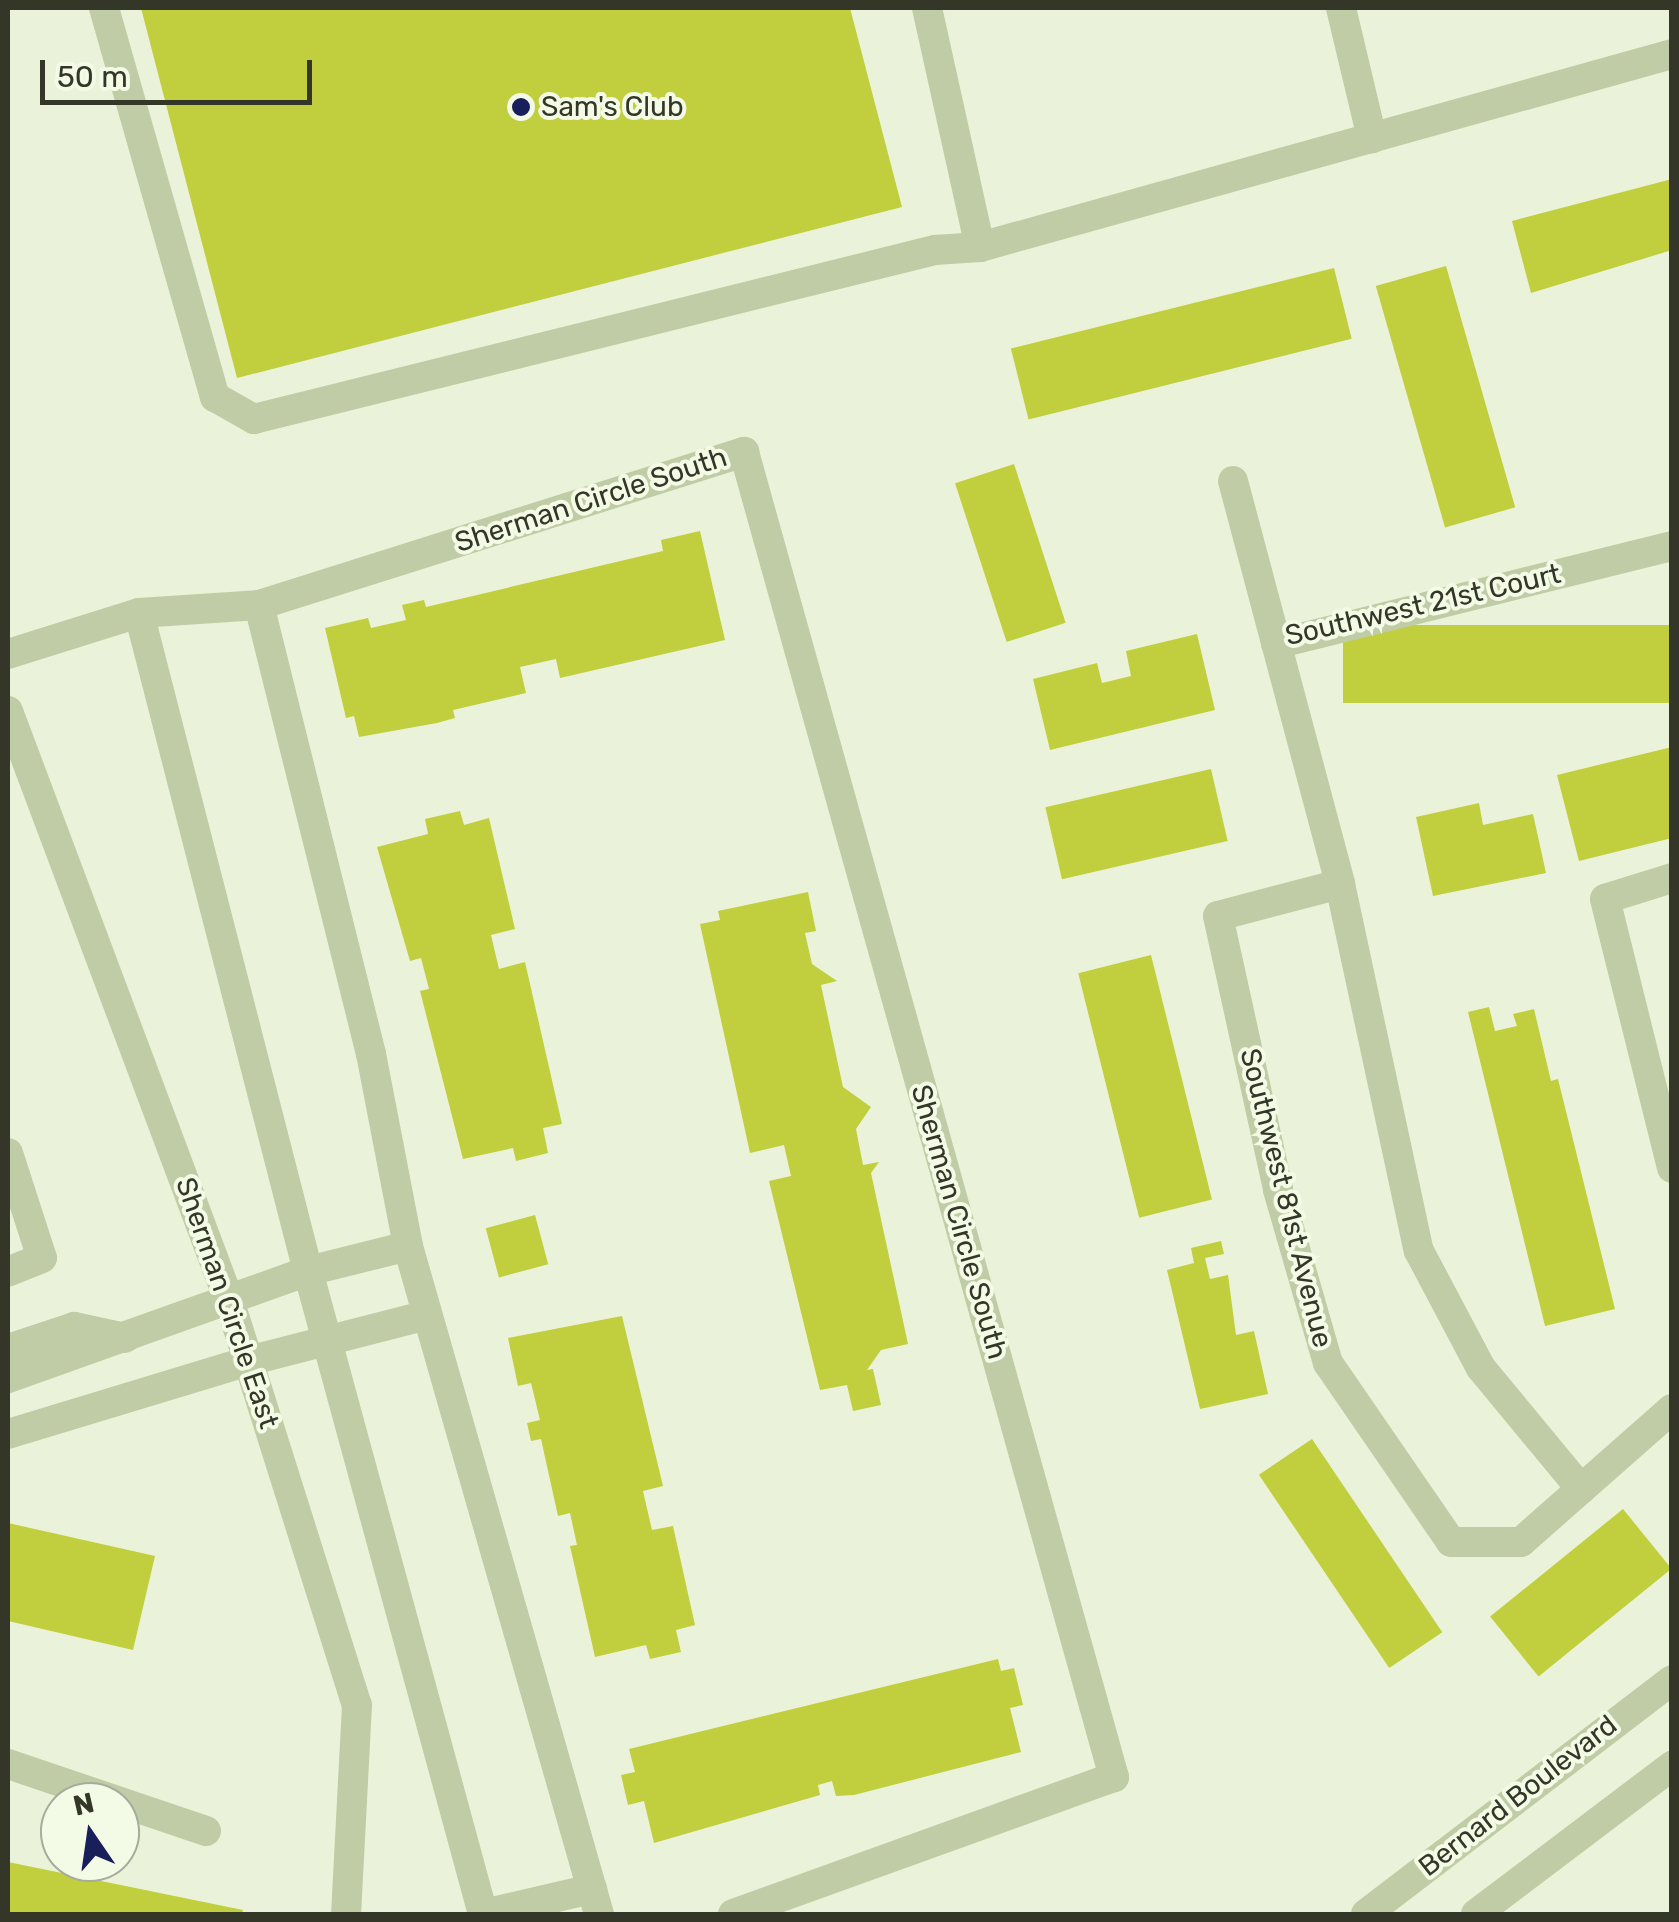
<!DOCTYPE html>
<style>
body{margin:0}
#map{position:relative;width:1679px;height:1922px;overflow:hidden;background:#eaf3d9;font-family:Rubik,sans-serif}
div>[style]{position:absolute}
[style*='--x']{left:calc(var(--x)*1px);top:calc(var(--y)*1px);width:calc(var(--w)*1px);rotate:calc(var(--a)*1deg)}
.building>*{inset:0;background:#c1ce3d;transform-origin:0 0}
.minor>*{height:30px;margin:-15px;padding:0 15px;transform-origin:15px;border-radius:15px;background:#c0cca5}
.dots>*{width:28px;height:28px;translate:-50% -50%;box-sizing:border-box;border:5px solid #f3fae6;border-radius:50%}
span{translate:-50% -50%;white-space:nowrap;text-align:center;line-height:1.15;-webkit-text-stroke:8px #f3fae6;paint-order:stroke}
.poi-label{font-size:28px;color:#343727}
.left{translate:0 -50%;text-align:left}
.street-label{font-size:28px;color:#343727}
.frame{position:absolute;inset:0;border:10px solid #343727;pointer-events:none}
.north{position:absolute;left:40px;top:1782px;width:100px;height:100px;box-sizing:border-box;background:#f3fae6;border:2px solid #a7ac9a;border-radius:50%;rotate:347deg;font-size:28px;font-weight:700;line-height:40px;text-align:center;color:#343727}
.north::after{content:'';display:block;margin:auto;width:35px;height:45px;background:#191f5b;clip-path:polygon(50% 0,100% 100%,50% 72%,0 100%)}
.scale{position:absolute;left:40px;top:60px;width:272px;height:45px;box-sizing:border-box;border:5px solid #343727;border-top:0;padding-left:12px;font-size:30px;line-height:35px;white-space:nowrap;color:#343727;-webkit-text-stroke:8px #f3fae6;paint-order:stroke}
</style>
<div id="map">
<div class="building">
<div style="clip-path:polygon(141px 8px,850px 8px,902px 207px,237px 378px)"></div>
<div style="clip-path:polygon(1672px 179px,1672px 250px,1531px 293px,1512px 221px)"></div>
<div style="left:1446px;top:266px;width:251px;height:73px;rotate:74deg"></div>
<div style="left:1334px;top:268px;width:73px;height:333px;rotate:76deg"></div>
<div style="left:1014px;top:464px;width:167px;height:62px;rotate:72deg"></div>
<div style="clip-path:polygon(700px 531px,725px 640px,560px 678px,556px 659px,520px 667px,526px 693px,453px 710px,455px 718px,437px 723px,359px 737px,354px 716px,346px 718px,325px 628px,368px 618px,371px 628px,406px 620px,402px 605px,424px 600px,426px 607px,663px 551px,661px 540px)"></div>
<div style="left:1672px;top:625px;width:78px;height:329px;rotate:90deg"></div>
<div style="clip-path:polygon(1197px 634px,1215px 710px,1050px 750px,1033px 679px,1097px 663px,1102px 683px,1131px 676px,1126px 651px)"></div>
<div style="clip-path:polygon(1672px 747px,1672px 838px,1579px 861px,1557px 775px)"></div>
<div style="left:1211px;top:769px;width:74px;height:170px;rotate:77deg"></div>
<div style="clip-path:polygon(1479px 803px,1483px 825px,1533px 814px,1546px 873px,1433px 896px,1416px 817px)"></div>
<div style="clip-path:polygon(460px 811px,464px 825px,489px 818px,515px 929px,491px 935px,499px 969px,525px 962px,562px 1124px,543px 1128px,548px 1153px,516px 1161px,513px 1148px,463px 1159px,420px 991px,429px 989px,421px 958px,410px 961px,377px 847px,428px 834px,425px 819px)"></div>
<div style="clip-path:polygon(808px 892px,816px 931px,805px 933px,812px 964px,837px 981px,821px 985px,843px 1087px,871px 1107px,856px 1129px,863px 1165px,879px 1162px,871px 1173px,908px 1344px,881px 1350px,867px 1370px,873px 1369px,881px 1405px,853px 1411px,847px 1385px,820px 1390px,769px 1181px,791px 1176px,784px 1145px,750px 1153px,700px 924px,720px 920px,718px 911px)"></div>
<div style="left:1151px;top:955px;width:252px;height:75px;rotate:76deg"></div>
<div style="clip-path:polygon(1489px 1007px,1495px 1031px,1517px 1026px,1513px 1014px,1534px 1009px,1551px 1081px,1558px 1079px,1615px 1309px,1545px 1326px,1468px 1012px)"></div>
<div style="left:535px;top:1215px;width:51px;height:51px;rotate:75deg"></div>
<div style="clip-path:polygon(1221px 1241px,1224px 1254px,1205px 1258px,1210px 1279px,1228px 1275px,1236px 1335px,1254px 1331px,1268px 1394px,1200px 1409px,1167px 1270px,1194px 1263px,1191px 1248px)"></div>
<div style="clip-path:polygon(622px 1316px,663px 1486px,643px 1491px,652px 1530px,673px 1526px,695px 1625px,676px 1630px,681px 1652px,650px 1659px,646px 1645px,595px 1657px,570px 1546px,577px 1545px,570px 1513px,558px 1516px,541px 1439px,531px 1441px,527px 1423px,540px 1420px,531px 1383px,518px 1386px,508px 1338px)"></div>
<div style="left:1312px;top:1439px;width:233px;height:64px;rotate:56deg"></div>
<div style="left:1623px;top:1509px;width:77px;height:171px;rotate:51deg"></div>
<div style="clip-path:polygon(8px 1523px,155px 1556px,133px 1650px,8px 1621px)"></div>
<div style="clip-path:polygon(998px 1659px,1001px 1671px,1014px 1668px,1023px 1705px,1010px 1708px,1021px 1752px,854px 1795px,836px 1796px,832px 1781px,818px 1785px,820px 1795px,654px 1843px,644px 1801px,628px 1805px,621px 1775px,635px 1772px,629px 1749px)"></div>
<div style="clip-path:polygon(8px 1862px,243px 1910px,242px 1914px,8px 1914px)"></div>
</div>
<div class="minor">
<div style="--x:104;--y:8;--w:405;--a:74.1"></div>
<div style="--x:215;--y:397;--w:45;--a:29.4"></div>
<div style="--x:254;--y:419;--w:702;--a:-13.94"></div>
<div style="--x:935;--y:250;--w:45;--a:-3.8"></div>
<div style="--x:927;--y:8;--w:245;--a:77.5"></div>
<div style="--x:980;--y:247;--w:718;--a:-15.58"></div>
<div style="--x:1341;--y:8;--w:134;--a:76.6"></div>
<div style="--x:1233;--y:481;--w:417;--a:75.1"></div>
<div style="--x:1340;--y:884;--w:126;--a:165.3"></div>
<div style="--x:1218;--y:916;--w:280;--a:77.6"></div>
<div style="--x:1278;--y:1190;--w:180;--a:73.9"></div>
<div style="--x:1328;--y:1363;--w:217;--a:55.5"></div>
<div style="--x:1451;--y:1542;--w:70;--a:0"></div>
<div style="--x:1521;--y:1542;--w:201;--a:-41.4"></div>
<div style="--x:139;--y:613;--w:679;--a:75.6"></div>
<div style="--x:308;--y:1271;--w:666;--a:74.78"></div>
<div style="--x:483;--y:1914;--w:112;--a:-12.9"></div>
<div style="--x:1276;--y:644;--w:408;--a:-13.9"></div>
<div style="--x:8;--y:654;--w:137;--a:-17.4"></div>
<div style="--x:139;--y:613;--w:120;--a:-3.8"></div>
<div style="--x:8;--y:711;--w:632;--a:69.44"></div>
<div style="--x:230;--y:1303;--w:422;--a:72.5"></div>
<div style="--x:357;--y:1705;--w:209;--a:93"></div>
<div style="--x:1672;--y:878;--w:70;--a:162.6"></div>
<div style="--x:1605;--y:899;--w:277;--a:76"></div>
<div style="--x:1340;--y:884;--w:375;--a:77.9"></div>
<div style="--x:1419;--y:1251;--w:132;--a:62.1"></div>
<div style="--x:1481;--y:1368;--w:157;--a:50.4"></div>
<div style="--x:8;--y:1153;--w:110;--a:72.1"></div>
<div style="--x:42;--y:1258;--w:37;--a:158"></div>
<div style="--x:8;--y:1349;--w:70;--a:-18.4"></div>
<div style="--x:74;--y:1327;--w:52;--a:12.2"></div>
<div style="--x:8;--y:1378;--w:319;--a:-19.6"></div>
<div style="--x:308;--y:1271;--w:103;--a:-14"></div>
<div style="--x:8;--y:1434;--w:251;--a:-16.9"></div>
<div style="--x:248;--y:1361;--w:185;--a:-14.4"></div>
<div style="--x:8;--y:1764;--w:209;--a:18.7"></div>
<div style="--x:599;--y:1914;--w:695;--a:-105.96"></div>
<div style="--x:408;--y:1246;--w:196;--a:-100.9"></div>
<div style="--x:371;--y:1054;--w:463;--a:-104"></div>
<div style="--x:259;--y:605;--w:509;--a:-17.51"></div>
<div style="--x:744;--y:452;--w:1376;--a:74.4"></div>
<div style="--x:1114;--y:1777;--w:405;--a:160.2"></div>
<div style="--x:1366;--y:1914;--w:385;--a:-37.4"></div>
<div style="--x:1476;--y:1914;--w:246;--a:-37.1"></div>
</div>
<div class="dots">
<div style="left:521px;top:107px;background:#191f5b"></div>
</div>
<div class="poi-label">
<span class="left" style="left:541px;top:107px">Sam's Club</span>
</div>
<div class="street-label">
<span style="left:591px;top:500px;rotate:-18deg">Sherman Circle South</span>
<span style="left:1423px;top:605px;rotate:-13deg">Southwest 21st Court</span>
<span style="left:1286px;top:1198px;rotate:76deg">Southwest 81st Avenue</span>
<span style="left:959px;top:1222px;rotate:74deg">Sherman Circle South</span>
<span style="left:227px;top:1303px;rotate:71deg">Sherman Circle East</span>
<span style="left:1518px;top:1796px;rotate:-38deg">Bernard Boulevard</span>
</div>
<div class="frame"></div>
<div class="north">N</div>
<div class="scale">50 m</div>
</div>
